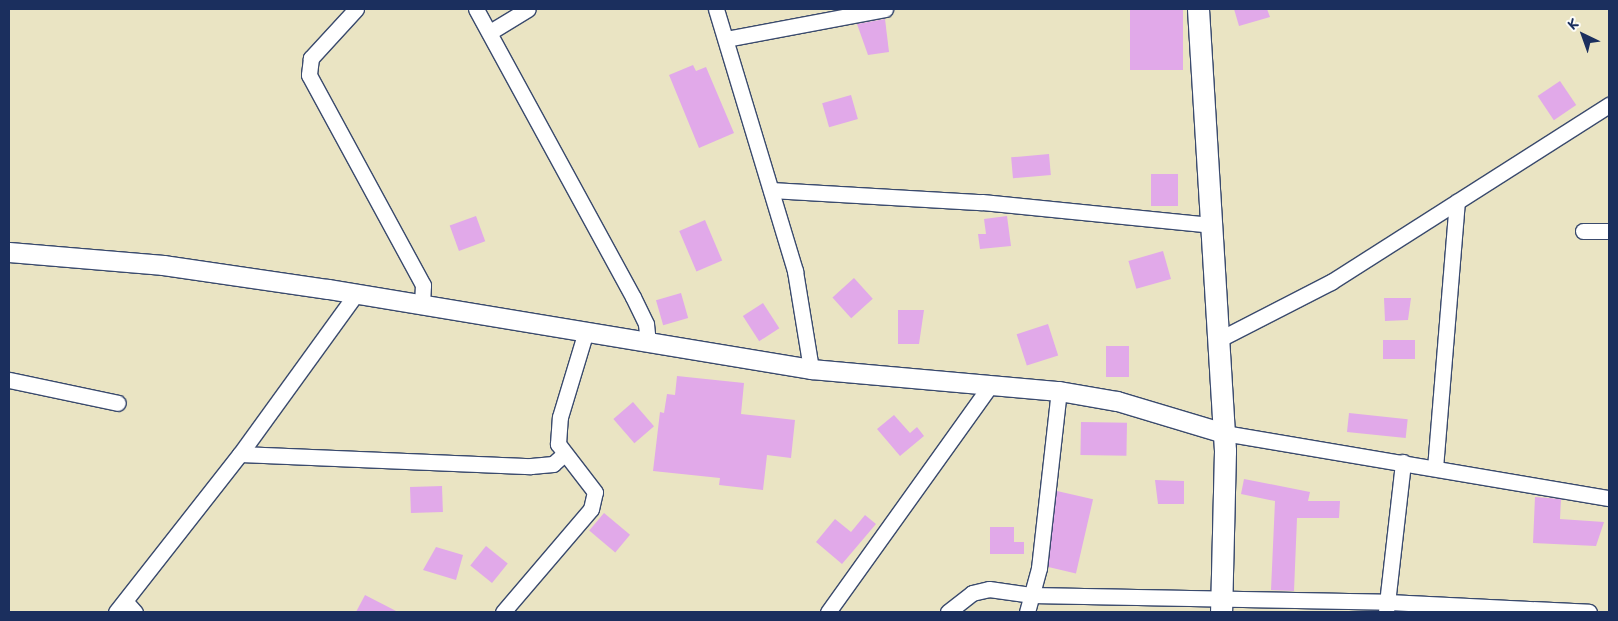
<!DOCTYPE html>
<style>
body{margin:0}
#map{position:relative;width:1618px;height:621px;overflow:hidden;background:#eae4c3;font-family:Mali,sans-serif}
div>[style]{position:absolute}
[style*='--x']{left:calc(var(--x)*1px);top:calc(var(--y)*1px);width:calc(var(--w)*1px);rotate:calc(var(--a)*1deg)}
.building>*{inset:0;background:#e1a9e9;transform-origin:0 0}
.roads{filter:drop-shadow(1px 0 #3a4a6d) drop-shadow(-1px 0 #3a4a6d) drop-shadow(0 1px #3a4a6d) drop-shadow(0 -1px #3a4a6d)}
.minor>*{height:15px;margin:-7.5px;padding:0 7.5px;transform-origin:7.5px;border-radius:7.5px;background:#fff}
.tertiary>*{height:19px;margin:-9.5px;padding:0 9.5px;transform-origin:9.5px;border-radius:9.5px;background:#fff}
.secondary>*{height:21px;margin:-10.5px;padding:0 10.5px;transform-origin:10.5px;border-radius:10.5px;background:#fff}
span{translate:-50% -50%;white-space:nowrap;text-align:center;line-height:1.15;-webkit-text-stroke:5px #fdfcf7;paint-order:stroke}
.frame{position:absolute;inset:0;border:10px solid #1b2f5e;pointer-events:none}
.north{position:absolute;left:1558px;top:10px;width:50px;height:50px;-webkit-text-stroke:4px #fdfcf7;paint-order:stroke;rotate:318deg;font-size:14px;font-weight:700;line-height:20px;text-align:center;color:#1b2f5e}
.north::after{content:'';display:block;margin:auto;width:18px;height:22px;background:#1b2f5e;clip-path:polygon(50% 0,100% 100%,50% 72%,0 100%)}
</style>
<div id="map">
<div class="building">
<div style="left:1130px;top:9px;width:53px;height:61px"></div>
<div style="clip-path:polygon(1234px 9px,1267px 9px,1270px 17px,1239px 26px)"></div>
<div style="clip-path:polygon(885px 19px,889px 52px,868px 55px,857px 24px)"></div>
<div style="clip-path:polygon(693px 65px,696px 71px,706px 67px,734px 133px,699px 148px,669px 75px)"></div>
<div style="left:1560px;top:81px;width:29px;height:27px;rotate:56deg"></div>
<div style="left:851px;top:95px;width:25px;height:30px;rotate:74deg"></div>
<div style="left:1049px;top:154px;width:21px;height:38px;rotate:85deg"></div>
<div style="left:1151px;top:174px;width:27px;height:32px"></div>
<div style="left:476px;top:216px;width:27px;height:28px;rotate:70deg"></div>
<div style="clip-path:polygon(1007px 216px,1011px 246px,980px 249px,978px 234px,986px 234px,984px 219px)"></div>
<div style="left:705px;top:220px;width:44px;height:28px;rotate:67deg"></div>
<div style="left:1163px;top:251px;width:29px;height:36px;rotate:74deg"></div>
<div style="left:854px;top:278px;width:28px;height:29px;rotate:48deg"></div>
<div style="left:681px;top:293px;width:26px;height:26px;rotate:74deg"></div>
<div style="clip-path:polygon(1384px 298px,1411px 298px,1408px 320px,1385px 321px)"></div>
<div style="left:763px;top:303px;width:30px;height:24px;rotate:57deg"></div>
<div style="clip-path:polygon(898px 310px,924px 310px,919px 344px,898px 344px)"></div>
<div style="left:1048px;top:324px;width:33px;height:33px;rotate:72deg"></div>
<div style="left:1383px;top:340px;width:32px;height:19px"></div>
<div style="left:1106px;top:346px;width:23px;height:31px"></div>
<div style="clip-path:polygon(677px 376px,744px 383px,741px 414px,795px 420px,791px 458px,767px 455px,763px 490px,719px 485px,720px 478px,653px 471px,660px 412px,664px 413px,667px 394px,675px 395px)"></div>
<div style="left:633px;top:402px;width:32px;height:26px;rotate:49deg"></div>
<div style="left:1349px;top:413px;width:59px;height:19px;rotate:6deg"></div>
<div style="clip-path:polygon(894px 415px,910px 433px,917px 427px,924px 436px,900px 456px,877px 429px)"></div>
<div style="left:1081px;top:422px;width:46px;height:33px;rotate:1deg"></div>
<div style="clip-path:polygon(1244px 479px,1310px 492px,1308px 501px,1340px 501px,1339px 518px,1297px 518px,1294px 591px,1271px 590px,1275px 501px,1241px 494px)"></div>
<div style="clip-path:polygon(1155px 480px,1184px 481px,1184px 504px,1158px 504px)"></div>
<div style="left:442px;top:486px;width:26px;height:32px;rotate:88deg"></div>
<div style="left:1057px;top:491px;width:37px;height:76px;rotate:13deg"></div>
<div style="clip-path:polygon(1535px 497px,1561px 499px,1560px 519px,1604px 522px,1596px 546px,1533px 543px)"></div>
<div style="left:604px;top:513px;width:34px;height:23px;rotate:40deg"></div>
<div style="clip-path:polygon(865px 515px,876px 524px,842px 564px,816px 542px,835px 519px,851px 532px)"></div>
<div style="clip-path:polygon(990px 527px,1014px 527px,1014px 542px,1024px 542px,1024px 554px,990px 554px)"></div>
<div style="left:486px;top:546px;width:28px;height:25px;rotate:39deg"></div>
<div style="clip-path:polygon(436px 547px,463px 555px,456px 580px,423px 570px)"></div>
<div style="clip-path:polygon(365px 595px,398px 612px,356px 612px)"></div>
</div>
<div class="roads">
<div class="minor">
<div style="--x:356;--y:9;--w:67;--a:132.6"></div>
<div style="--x:311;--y:58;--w:17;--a:97"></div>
<div style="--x:309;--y:75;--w:239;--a:61.5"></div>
<div style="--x:423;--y:285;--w:19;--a:93"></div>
<div style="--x:476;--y:9;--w:328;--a:61.4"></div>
<div style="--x:633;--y:297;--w:30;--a:64"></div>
<div style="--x:646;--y:324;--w:18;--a:84"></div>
<div style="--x:716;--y:9;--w:274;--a:73.2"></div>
<div style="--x:795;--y:271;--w:99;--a:80.7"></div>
<div style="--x:490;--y:32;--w:44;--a:-31.2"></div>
<div style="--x:726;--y:39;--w:162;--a:-10.7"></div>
<div style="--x:771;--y:190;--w:211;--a:3.3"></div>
<div style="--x:982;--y:202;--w:230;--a:5.7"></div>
<div style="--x:1583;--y:231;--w:26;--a:0"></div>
<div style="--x:1218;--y:340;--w:127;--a:-27.2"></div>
<div style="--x:1331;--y:282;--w:330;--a:-32.5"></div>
<div style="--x:9;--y:380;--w:111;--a:11.9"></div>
<div style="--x:1224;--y:433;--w:390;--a:9.6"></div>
<div style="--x:240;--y:454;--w:291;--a:2.4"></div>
<div style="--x:531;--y:466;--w:22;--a:-5"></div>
<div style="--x:553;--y:464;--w:15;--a:-42"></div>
<div style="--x:1435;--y:468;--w:267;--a:-85.3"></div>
<div style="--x:125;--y:601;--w:15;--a:48"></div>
<div style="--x:116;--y:612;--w:201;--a:-51.9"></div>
<div style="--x:240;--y:454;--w:198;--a:-54.1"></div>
<div style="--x:503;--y:612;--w:135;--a:-49.5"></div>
<div style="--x:591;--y:509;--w:17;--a:-77"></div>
<div style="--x:595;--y:492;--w:61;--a:-127.6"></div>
<div style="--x:558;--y:444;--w:27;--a:-86"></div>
<div style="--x:560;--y:417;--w:90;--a:-73.2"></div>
<div style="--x:828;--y:612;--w:280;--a:-54.4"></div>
<div style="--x:948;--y:612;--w:31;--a:-38"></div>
<div style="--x:972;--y:593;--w:17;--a:-13"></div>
<div style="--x:989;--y:589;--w:42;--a:8.1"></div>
<div style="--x:1031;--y:595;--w:357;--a:1.1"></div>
<div style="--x:1388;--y:602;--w:201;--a:2.8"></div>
<div style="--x:1027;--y:612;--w:46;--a:-74.7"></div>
<div style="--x:1039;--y:568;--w:178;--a:-83.6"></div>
<div style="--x:1386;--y:612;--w:151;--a:-83.5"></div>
</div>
<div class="tertiary">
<div style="--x:9;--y:252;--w:155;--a:4.8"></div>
<div style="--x:163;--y:265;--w:167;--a:8.3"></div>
<div style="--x:328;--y:289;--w:490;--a:9.4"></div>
<div style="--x:811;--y:369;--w:249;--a:5.1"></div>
<div style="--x:1059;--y:391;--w:59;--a:9.8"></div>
<div style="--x:1117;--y:401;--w:112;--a:16.7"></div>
</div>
<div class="secondary">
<div style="--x:1198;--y:9;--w:443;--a:86.5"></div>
<div style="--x:1225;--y:451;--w:161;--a:91.4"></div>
</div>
</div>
<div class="frame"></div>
<div class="north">K</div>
</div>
